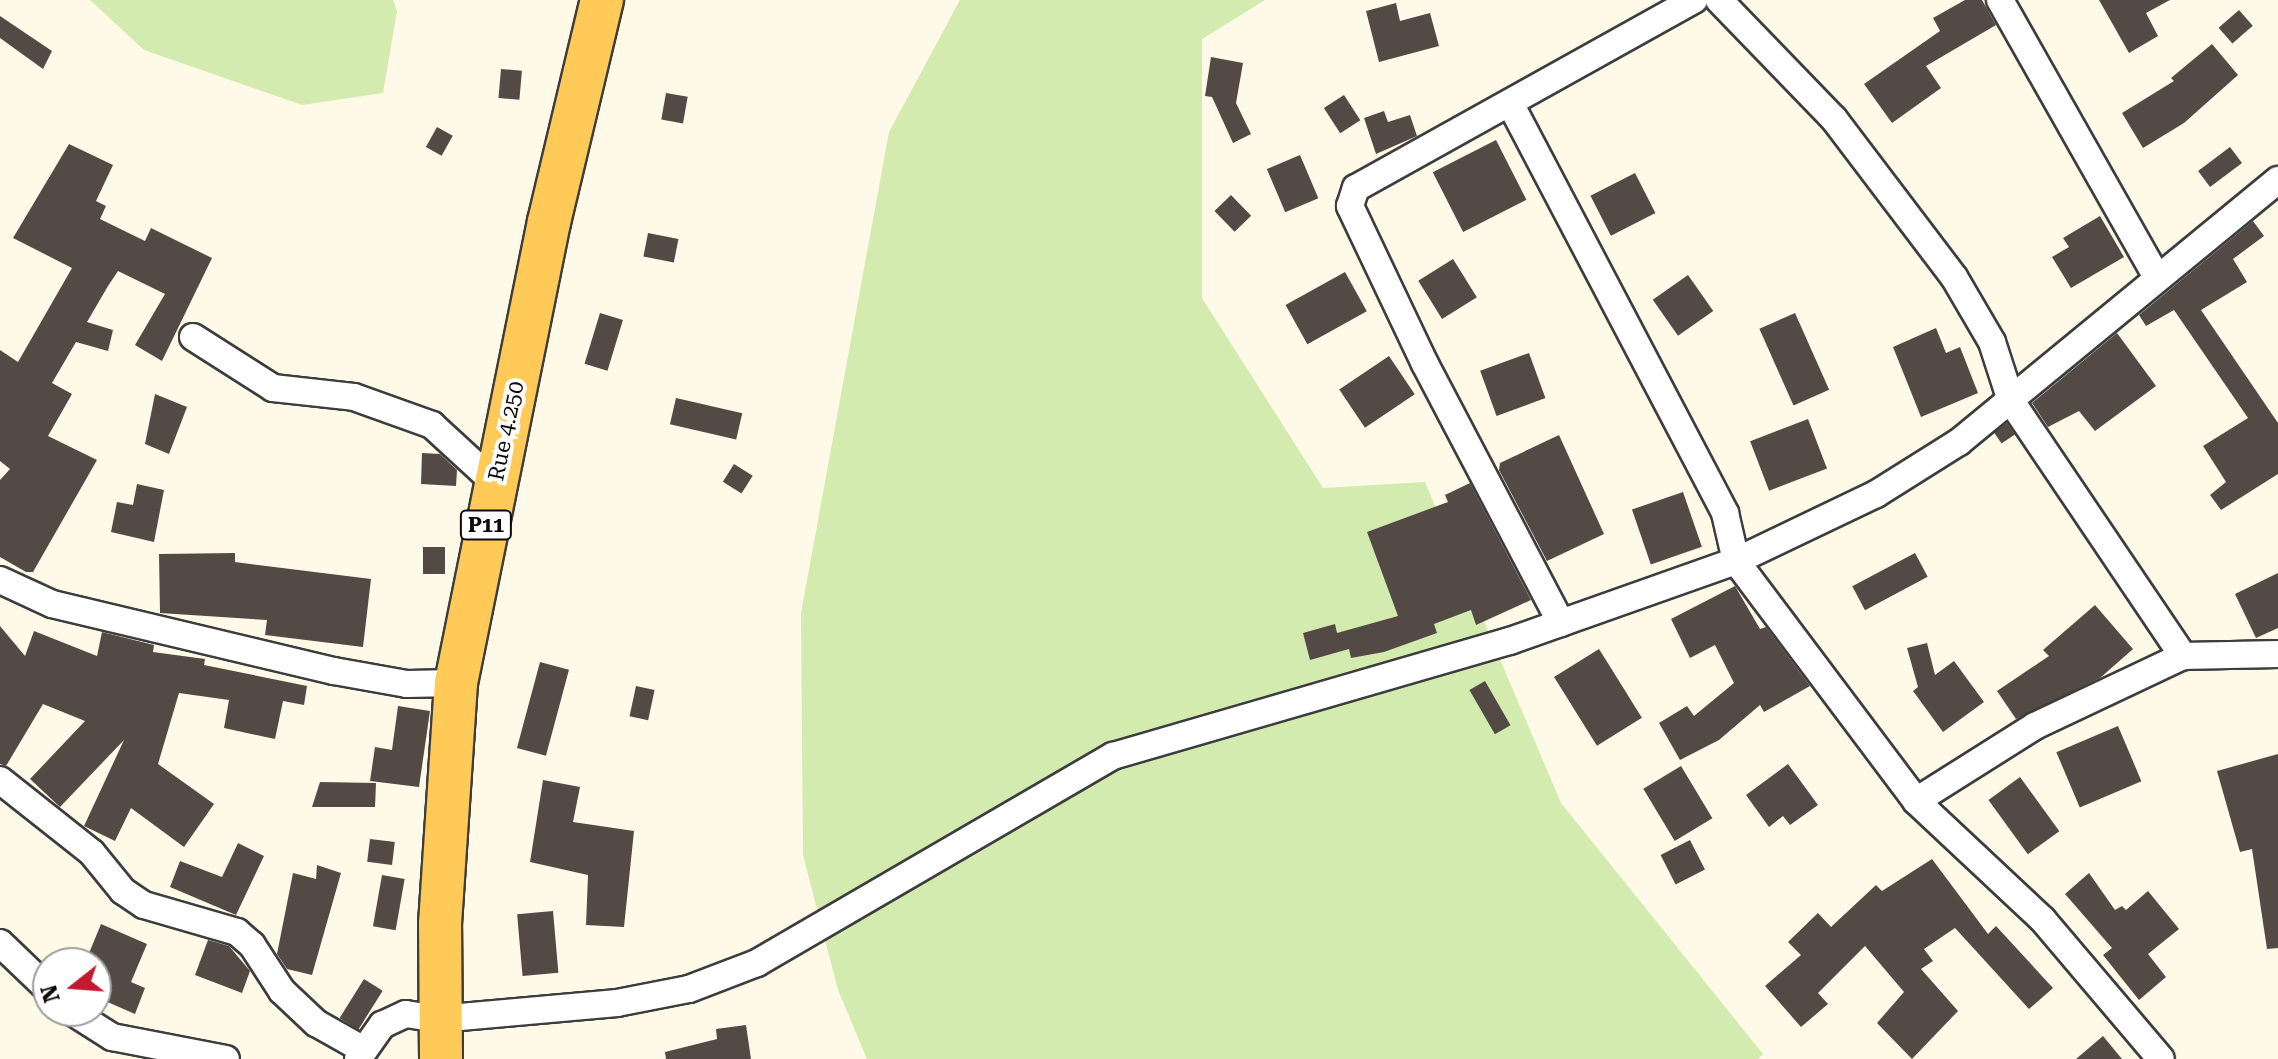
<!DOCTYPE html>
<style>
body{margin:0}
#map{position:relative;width:2278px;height:1059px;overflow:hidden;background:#fff9e7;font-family:"Roboto Serif",serif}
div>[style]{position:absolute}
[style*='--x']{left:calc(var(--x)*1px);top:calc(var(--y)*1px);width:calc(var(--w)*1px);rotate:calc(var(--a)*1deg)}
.green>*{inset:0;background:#d3ebaf}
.building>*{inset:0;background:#534a46;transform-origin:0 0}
.roads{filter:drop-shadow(2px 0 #3d3d3d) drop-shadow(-2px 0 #3d3d3d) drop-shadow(0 2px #3d3d3d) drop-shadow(0 -2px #3d3d3d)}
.street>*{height:26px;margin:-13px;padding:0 13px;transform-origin:13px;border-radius:13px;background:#fff}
.primary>*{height:42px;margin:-21px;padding:0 21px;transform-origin:21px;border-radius:21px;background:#ffca57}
span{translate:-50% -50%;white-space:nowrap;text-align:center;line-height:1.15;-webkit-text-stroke:8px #fff;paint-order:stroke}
.shield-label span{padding:2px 6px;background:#fff;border:2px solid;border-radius:6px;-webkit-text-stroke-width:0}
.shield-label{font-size:20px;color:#0a0a0a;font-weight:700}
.street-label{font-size:22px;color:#0a0a0a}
.north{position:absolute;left:32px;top:947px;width:80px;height:80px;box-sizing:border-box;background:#fff;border:2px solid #9d9d9d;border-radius:50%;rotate:253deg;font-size:22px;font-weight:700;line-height:32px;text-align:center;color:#0a0a0a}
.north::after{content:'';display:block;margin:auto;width:28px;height:36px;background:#c21a2e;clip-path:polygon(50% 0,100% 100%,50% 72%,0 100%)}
</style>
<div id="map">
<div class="green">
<div style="clip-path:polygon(90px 0,393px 0,397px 11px,383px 93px,302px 105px,144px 50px)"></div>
<div style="clip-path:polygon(960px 0,1265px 0,1202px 39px,1202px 298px,1323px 488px,1425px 482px,1561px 803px,1763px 1054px,1758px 1059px,867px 1059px,838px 990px,803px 855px,801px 613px,889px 132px)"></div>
</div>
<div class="building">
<div style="clip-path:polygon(1965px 0,1982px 0,1996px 25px,1926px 66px,1941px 88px,1892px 123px,1864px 84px,1940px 31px,1933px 18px)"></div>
<div style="clip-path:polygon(2099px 0,2170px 0,2146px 13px,2158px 36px,2129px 53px)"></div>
<div style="clip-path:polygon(1396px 3px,1400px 21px,1430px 13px,1439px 46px,1379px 62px,1366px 11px)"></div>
<div style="left:2239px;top:10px;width:21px;height:27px;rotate:49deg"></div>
<div style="clip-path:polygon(0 16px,52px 51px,43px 69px,0 38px)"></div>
<div style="clip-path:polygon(2212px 44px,2238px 75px,2184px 123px,2143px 148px,2122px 113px,2174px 81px,2171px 78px)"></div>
<div style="clip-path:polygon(1211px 57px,1243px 63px,1236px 103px,1251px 134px,1233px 143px,1212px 97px,1205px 96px)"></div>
<div style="left:501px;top:69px;width:21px;height:29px;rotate:5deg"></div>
<div style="left:666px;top:93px;width:22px;height:27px;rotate:10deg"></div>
<div style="left:1344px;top:95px;width:30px;height:24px;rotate:57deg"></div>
<div style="clip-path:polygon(1384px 111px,1388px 122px,1410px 115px,1417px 136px,1376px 154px,1364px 118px)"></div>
<div style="left:437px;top:127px;width:18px;height:23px;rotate:29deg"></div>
<div style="left:1496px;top:140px;width:67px;height:71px;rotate:63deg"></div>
<div style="clip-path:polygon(69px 144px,113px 165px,96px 201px,106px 206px,100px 219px,145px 241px,151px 228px,212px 258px,162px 361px,135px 345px,165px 294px,118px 271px,108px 286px,87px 322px,113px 330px,108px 351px,76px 342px,52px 383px,72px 394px,48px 436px,97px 460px,33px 572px,26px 572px,0 557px,0 480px,10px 469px,0 461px,0 350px,18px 362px,72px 268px,13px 238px)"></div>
<div style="left:2230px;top:147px;width:20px;height:40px;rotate:53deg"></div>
<div style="left:1300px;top:155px;width:47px;height:36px;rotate:67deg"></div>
<div style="left:1635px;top:173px;width:45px;height:50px;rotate:63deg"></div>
<div style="left:1231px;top:195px;width:29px;height:23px;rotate:46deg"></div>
<div style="clip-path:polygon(2100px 216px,2124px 257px,2071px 288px,2052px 257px,2069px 247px,2063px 238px)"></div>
<div style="clip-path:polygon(2253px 221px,2264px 236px,2233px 259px,2247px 282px,2201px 310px,2278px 423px,2278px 474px,2221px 510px,2210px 495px,2226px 482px,2203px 446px,2248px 418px,2174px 310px,2146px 326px,2139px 315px)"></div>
<div style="left:648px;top:233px;width:31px;height:24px;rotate:11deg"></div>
<div style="left:1453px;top:259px;width:45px;height:41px;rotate:58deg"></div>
<div style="left:1345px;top:272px;width:45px;height:68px;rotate:61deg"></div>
<div style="left:1688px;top:275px;width:44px;height:43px;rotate:55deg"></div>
<div style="left:600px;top:313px;width:24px;height:53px;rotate:17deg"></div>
<div style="left:1795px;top:313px;width:84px;height:39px;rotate:66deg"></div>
<div style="clip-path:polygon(1936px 328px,1946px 353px,1960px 347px,1978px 393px,1921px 417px,1893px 347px)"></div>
<div style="clip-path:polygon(2117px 333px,2156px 386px,2095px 431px,2079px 411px,2048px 427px,2032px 403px)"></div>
<div style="left:1529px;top:353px;width:48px;height:52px;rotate:70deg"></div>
<div style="left:1389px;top:356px;width:46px;height:60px;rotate:56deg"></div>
<div style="clip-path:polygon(155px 394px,187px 407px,169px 454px,145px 444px)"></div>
<div style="left:676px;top:398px;width:68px;height:27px;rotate:13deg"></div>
<div style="left:1808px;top:419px;width:53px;height:62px;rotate:69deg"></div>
<div style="left:2007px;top:423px;width:14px;height:16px;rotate:56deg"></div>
<div style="clip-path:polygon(1559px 435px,1604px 534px,1547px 561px,1499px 470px,1500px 463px)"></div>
<div style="clip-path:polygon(422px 453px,440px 454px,457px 470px,456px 486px,421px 484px)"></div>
<div style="left:734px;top:464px;width:22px;height:21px;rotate:32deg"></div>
<div style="clip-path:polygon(1470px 483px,1531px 600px,1476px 625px,1471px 610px,1434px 624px,1437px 633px,1384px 652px,1351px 658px,1349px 649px,1310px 660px,1303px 633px,1335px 624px,1337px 633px,1398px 616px,1367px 532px,1448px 502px,1445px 495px)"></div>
<div style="clip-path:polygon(137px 484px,164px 490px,154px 542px,111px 532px,117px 502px,133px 505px)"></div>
<div style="left:1683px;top:492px;width:58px;height:54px;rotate:71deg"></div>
<div style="left:423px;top:547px;width:22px;height:27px"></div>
<div style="clip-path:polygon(235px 553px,235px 562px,371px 579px,363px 647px,265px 635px,267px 620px,160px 613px,159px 554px)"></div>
<div style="left:1915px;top:553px;width:27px;height:71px;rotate:62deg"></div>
<div style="clip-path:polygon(2278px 573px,2278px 628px,2256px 638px,2235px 594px)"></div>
<div style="clip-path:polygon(1735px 586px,1760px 629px,1766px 627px,1810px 686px,1764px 712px,1760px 705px,1719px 740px,1680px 760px,1659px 723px,1687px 706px,1694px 716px,1734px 683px,1715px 645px,1690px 658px,1671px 619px)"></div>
<div style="clip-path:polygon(2095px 605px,2133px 649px,2100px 678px,2016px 719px,1997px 691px,2049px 656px,2043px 650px)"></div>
<div style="clip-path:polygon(0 626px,25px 656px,34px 631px,97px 656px,102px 632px,154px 645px,153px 652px,205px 659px,204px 665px,307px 686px,304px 705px,283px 701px,275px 739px,224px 728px,229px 700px,179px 693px,158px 764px,214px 804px,184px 847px,131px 808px,115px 841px,84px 826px,124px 740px,60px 807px,30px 779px,85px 721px,43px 704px,6px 766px,0 764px)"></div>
<div style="clip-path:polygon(1927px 643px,1935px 675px,1954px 661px,1984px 702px,1943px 732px,1913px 691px,1918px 687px,1907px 648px)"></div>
<div style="left:1599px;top:649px;width:81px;height:53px;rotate:58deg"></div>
<div style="left:540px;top:662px;width:30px;height:89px;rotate:15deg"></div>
<div style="left:1485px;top:681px;width:51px;height:18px;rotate:60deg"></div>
<div style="left:636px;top:686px;width:19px;height:31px;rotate:12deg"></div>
<div style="clip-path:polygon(398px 706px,430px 711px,419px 787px,370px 781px,375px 747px,392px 750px)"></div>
<div style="left:2118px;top:726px;width:60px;height:67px;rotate:67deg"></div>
<div style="clip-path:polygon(2278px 754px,2278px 948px,2267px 949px,2252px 849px,2240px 852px,2217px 771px)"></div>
<div style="clip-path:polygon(1788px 764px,1818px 805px,1790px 825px,1783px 816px,1769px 827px,1746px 795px)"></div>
<div style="left:1681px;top:766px;width:61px;height:44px;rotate:59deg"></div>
<div style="left:2020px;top:777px;width:67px;height:39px;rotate:54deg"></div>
<div style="clip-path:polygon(543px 780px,580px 787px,573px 822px,634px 831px,624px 927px,586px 925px,588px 875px,530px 862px)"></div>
<div style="clip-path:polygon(320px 782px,376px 783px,375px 807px,312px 807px)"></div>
<div style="left:370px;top:839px;width:25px;height:23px;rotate:7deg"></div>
<div style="left:1690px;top:840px;width:33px;height:33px;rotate:63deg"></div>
<div style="clip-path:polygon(238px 843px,264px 856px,236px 915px,170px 887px,180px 861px,222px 877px)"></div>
<div style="clip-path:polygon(1932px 859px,1988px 934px,1996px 926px,2053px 988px,2029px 1009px,1955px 928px,1924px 949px,1933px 961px,1921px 969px,1958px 1011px,1912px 1059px,1877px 1023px,1904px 992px,1865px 946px,1818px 993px,1828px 1004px,1801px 1027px,1765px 986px,1801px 955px,1788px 942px,1818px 913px,1831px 927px,1876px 885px,1882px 891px)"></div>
<div style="clip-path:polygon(317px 865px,341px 873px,312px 975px,287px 969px,277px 954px,293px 873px,316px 879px)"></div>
<div style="clip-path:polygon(2089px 873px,2115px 910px,2122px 906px,2126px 910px,2148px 891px,2179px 929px,2148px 954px,2166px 977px,2139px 1000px,2103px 955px,2112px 948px,2065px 894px)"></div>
<div style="left:382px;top:875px;width:23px;height:52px;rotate:10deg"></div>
<div style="left:553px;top:911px;width:62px;height:36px;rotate:85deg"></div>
<div style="clip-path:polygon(101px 924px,147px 944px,131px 982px,145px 988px,135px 1014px,96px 997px,96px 963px,85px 963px)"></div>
<div style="clip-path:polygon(208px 940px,229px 946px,250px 971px,242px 993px,195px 975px)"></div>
<div style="left:364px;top:979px;width:22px;height:46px;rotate:32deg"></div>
<div style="clip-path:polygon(746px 1025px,751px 1059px,666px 1059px,665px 1052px,717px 1039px,716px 1029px)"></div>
<div style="clip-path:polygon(2103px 1036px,2122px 1059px,2076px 1059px)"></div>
</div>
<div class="roads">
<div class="street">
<div style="--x:1719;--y:0;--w:165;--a:46"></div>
<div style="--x:1834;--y:119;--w:198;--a:52.8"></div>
<div style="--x:1954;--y:277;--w:75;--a:59.7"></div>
<div style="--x:1992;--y:342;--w:62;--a:72.1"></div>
<div style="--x:2011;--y:401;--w:308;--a:56"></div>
<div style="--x:2183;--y:656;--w:95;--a:-1.2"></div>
<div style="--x:2000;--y:0;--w:317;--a:60.5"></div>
<div style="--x:1511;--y:105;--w:461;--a:62.3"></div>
<div style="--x:1725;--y:513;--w:49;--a:77.1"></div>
<div style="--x:1736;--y:561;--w:300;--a:53.1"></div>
<div style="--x:1916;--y:801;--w:174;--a:43.1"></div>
<div style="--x:2043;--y:920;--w:182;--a:49.7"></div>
<div style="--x:193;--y:337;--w:95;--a:32.5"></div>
<div style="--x:273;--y:388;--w:81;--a:6.3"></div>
<div style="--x:354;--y:397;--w:83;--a:19.7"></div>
<div style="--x:432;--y:425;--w:86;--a:42.6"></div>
<div style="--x:0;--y:580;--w:57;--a:24.8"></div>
<div style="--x:52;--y:604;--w:290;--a:13.4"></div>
<div style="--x:334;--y:671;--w:74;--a:10.1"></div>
<div style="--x:407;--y:684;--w:49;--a:-1.2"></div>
<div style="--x:1561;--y:623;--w:293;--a:-117.7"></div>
<div style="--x:1425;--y:364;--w:175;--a:-115.4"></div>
<div style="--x:1350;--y:206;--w:19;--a:-72"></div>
<div style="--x:1356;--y:188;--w:387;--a:-29.1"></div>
<div style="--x:0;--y:780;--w:117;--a:38.4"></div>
<div style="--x:92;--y:853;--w:49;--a:50.8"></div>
<div style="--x:123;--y:891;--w:25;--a:34"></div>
<div style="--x:144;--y:905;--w:97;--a:16.2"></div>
<div style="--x:237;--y:932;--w:20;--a:41"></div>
<div style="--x:252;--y:945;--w:55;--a:56.9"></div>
<div style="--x:282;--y:991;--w:47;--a:43.3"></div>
<div style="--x:316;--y:1023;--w:55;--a:29.4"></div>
<div style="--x:1916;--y:801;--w:141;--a:-32.2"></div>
<div style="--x:2035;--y:726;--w:164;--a:-25.3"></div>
<div style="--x:0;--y:943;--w:66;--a:43.8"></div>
<div style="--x:71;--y:1011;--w:49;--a:32.4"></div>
<div style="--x:112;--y:1037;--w:116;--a:10.9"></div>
<div style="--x:358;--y:1059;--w:42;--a:-54.8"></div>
<div style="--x:382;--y:1025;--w:26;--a:-25"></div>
<div style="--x:406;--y:1014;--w:32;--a:9"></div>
<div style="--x:438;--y:1019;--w:180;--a:-5.1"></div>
<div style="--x:617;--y:1003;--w:73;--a:-11"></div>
<div style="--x:689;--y:989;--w:73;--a:-20.9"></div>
<div style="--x:757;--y:963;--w:412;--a:-30.2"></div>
<div style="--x:1113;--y:756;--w:413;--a:-16.2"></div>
<div style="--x:1510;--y:641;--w:240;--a:-19.5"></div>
<div style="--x:1736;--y:561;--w:155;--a:-25.6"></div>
<div style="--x:1876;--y:494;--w:98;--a:-32.1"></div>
<div style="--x:1959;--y:442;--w:413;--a:-39.4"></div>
</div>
<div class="primary">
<div style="--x:441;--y:1059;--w:135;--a:-90.4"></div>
<div style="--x:440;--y:924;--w:242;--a:-86.2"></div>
<div style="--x:456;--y:683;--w:470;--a:-78.6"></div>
<div style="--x:549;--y:222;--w:228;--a:-76.6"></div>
</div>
</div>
<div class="shield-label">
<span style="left:486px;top:525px">P11</span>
</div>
<div class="street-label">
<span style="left:506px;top:431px;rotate:-78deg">Rue 4.250</span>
</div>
<div class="north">N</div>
</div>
